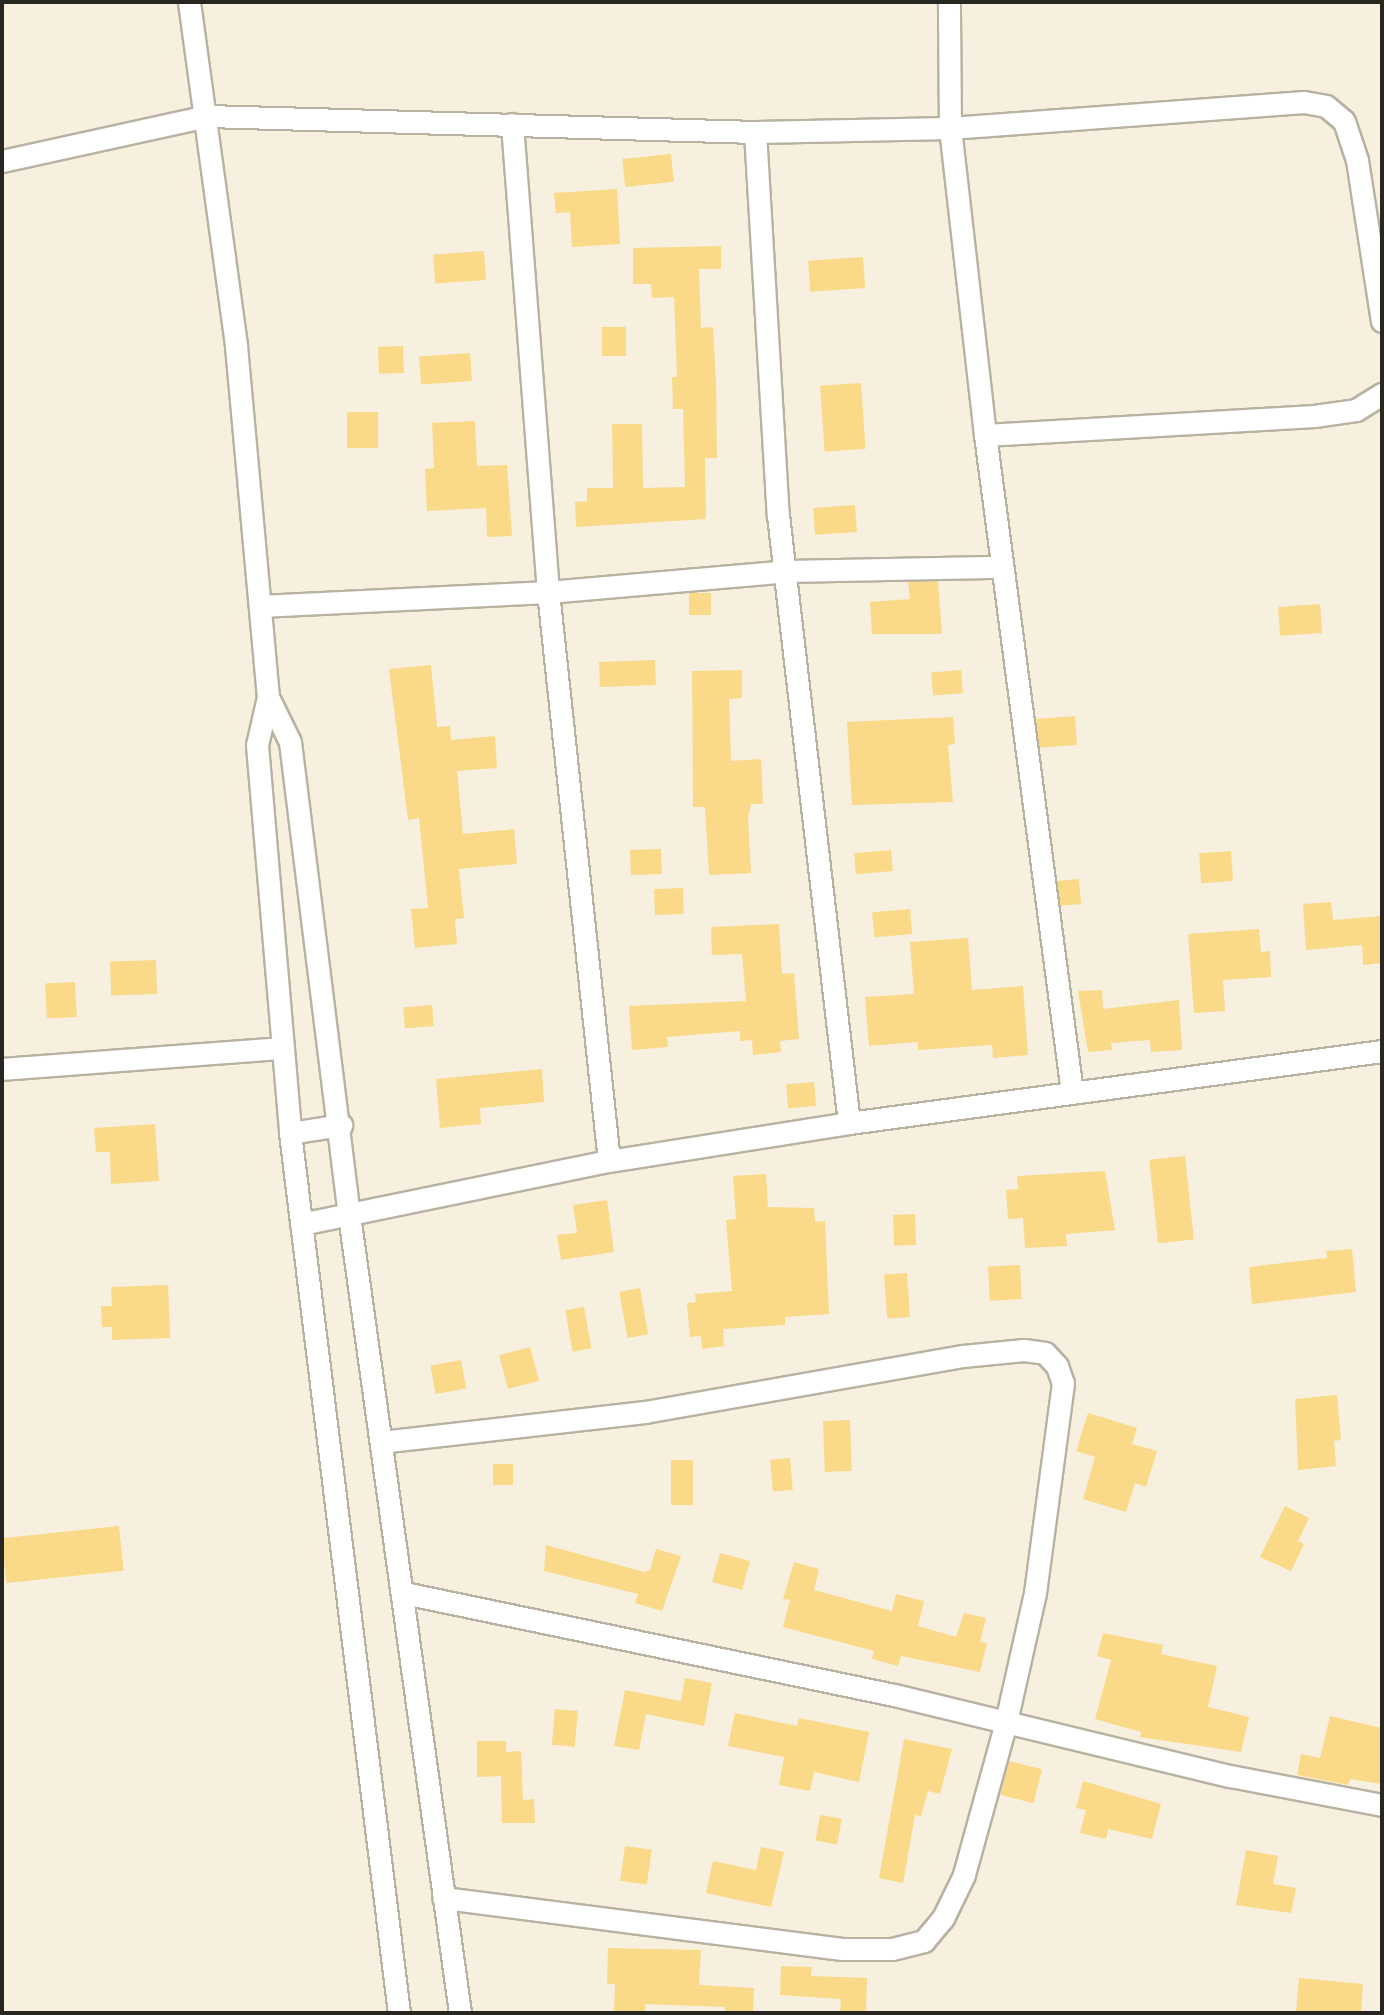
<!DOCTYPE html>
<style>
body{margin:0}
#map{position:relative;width:1384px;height:2015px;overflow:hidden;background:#f7f0df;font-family:"Varela Round",sans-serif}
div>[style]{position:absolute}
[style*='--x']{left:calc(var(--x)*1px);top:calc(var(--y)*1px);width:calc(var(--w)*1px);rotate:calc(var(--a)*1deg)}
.building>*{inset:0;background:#fad989;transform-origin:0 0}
.roads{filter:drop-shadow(2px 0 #b8b2a2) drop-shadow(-2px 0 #b8b2a2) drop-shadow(0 2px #b8b2a2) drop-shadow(0 -2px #b8b2a2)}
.street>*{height:21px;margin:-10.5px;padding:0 10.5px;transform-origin:10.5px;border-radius:10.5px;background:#fff}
span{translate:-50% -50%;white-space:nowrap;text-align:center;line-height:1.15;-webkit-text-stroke:5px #fefefe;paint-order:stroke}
.frame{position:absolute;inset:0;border:4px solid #282620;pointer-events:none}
</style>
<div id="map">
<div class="building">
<div style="left:671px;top:154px;width:28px;height:49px;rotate:84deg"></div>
<div style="clip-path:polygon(617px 189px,620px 244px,572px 247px,570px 212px,556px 213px,554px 193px)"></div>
<div style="clip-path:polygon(721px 246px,721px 269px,699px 269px,701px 328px,713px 327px,716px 382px,717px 458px,705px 458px,706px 519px,576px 527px,575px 502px,587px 501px,587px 488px,613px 488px,612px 424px,642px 424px,643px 488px,685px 487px,683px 409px,673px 409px,672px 377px,677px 377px,674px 297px,652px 298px,651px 284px,633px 284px,633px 248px)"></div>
<div style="left:484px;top:251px;width:29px;height:51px;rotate:86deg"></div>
<div style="left:863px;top:257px;width:31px;height:55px;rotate:86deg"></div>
<div style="left:602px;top:327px;width:24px;height:29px"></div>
<div style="left:403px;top:346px;width:27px;height:25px;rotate:88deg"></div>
<div style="left:470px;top:353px;width:28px;height:51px;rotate:86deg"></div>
<div style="left:861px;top:383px;width:66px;height:41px;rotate:86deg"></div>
<div style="left:347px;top:412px;width:31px;height:36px"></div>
<div style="clip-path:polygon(475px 421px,477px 466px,507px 465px,512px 536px,487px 537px,486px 508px,427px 511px,425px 469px,434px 468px,432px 423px)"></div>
<div style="left:855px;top:505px;width:27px;height:42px;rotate:86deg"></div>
<div style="clip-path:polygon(938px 581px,942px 634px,872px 634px,870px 602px,910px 599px,908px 582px)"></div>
<div style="left:711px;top:593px;width:22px;height:22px;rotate:90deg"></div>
<div style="left:1320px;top:604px;width:29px;height:42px;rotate:86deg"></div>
<div style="left:655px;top:660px;width:25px;height:56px;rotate:88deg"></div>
<div style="clip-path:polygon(431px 665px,437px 727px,450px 726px,451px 740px,495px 736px,497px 768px,457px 771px,463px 834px,514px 829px,517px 864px,459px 869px,464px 918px,455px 919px,457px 944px,415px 948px,411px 909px,428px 908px,419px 818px,408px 820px,389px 669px)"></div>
<div style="clip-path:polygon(742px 670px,742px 698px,729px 699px,731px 761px,761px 759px,763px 804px,751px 804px,748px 818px,751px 873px,709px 875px,705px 807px,693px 807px,692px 671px)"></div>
<div style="left:961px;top:670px;width:23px;height:30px;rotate:85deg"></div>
<div style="left:1075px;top:716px;width:29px;height:39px;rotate:86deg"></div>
<div style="clip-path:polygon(953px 717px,955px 744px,948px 745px,953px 802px,852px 805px,847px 722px)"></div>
<div style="left:661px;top:849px;width:25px;height:31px;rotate:88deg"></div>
<div style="left:891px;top:850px;width:21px;height:37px;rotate:85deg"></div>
<div style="left:1231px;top:851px;width:30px;height:32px;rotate:86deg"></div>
<div style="left:1079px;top:879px;width:25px;height:22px;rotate:85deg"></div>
<div style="left:683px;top:888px;width:26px;height:29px;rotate:88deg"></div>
<div style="clip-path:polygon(1331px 902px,1333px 920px,1382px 916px,1382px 963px,1363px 965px,1362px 945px,1306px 950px,1303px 904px)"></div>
<div style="left:910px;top:909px;width:25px;height:38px;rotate:85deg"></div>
<div style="clip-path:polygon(779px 924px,782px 974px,794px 973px,799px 1039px,780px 1041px,781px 1052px,753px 1055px,752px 1040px,740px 1041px,740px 1031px,667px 1037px,668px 1047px,632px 1050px,629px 1006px,746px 1001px,742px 954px,712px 955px,711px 927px)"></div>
<div style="clip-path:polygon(1259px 929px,1261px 952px,1270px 951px,1271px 977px,1223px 980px,1225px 1011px,1194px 1013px,1188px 934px)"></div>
<div style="clip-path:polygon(968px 938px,972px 990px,1023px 986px,1028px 1055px,993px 1058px,992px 1045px,918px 1050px,918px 1042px,869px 1046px,865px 997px,914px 994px,910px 942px)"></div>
<div style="left:156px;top:960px;width:34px;height:46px;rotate:88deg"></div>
<div style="left:75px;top:982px;width:35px;height:30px;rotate:87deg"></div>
<div style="clip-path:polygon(1102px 990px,1103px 1009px,1179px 1000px,1182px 1050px,1151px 1052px,1150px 1040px,1111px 1043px,1112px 1050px,1088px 1052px,1078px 991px)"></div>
<div style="left:432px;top:1005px;width:21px;height:29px;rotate:85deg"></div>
<div style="clip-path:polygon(542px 1069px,544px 1102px,480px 1108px,481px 1124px,440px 1128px,436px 1079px)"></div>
<div style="left:814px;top:1082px;width:24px;height:28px;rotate:85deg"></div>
<div style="clip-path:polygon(155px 1124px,159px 1181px,111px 1184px,110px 1152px,96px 1152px,94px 1128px)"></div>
<div style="left:1185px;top:1156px;width:84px;height:36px;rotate:84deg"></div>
<div style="clip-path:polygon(1105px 1171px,1115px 1230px,1066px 1234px,1067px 1246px,1025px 1248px,1023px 1218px,1008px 1219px,1006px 1190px,1018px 1189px,1017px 1176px)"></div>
<div style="clip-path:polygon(766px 1174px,768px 1207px,814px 1208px,815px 1222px,825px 1221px,829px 1314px,785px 1317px,785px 1325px,723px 1329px,724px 1346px,702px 1349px,701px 1336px,690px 1337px,687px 1303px,696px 1302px,695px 1294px,732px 1291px,726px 1220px,736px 1219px,733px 1176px)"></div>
<div style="clip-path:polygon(607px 1200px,614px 1252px,561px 1260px,557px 1235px,577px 1233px,573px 1205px)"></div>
<div style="left:915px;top:1214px;width:31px;height:22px;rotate:88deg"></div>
<div style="clip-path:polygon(1352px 1249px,1356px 1292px,1252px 1304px,1249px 1267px,1327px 1258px,1326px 1251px)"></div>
<div style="left:1020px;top:1265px;width:34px;height:32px;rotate:87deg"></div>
<div style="left:907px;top:1273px;width:44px;height:23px;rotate:86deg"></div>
<div style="clip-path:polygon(168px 1285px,170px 1338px,112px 1340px,112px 1327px,102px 1327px,101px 1306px,112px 1306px,111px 1287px)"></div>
<div style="left:640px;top:1288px;width:47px;height:21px;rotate:80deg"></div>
<div style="left:584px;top:1307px;width:42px;height:19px;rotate:80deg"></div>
<div style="left:530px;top:1347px;width:35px;height:32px;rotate:75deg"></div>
<div style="left:461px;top:1360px;width:29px;height:31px;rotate:80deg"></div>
<div style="clip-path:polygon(1337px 1395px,1341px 1440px,1334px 1441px,1336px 1466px,1298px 1470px,1295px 1399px)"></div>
<div style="clip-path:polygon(1088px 1413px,1137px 1428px,1132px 1444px,1157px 1451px,1146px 1487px,1135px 1483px,1126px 1512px,1083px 1499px,1095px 1457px,1076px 1451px)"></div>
<div style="left:850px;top:1420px;width:51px;height:27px;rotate:88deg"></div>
<div style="left:790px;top:1458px;width:32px;height:20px;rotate:85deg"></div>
<div style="left:671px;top:1460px;width:22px;height:45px"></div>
<div style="left:493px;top:1464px;width:20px;height:21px"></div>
<div style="clip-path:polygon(1285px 1506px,1309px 1518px,1298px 1541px,1304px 1544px,1291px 1571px,1260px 1557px)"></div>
<div style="left:119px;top:1526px;width:45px;height:118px;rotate:84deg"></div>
<div style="clip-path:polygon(546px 1545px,644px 1572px,650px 1570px,656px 1549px,681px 1556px,662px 1611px,635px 1603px,638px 1594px,544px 1571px)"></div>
<div style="left:720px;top:1553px;width:31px;height:30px;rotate:15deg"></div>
<div style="clip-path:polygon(794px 1562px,819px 1569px,814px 1590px,892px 1611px,896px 1594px,924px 1601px,918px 1626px,956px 1637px,964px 1613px,986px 1618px,980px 1642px,987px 1643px,980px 1672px,901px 1656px,898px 1666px,872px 1659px,874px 1651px,783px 1627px,790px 1600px,783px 1599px)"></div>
<div style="clip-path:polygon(1103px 1633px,1163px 1645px,1161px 1654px,1217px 1666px,1208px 1707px,1249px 1717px,1241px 1752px,1140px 1737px,1141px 1732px,1095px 1719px,1111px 1660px,1097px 1656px)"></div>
<div style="clip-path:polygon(685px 1678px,712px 1683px,704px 1726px,646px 1714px,639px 1750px,614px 1746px,625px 1690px,681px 1701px)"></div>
<div style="left:555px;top:1709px;width:23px;height:36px;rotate:5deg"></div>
<div style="clip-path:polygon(735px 1713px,797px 1726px,799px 1718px,869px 1732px,859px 1782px,814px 1772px,810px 1791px,779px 1785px,784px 1757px,728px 1746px)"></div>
<div style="clip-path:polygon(1330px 1716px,1382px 1728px,1382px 1784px,1350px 1779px,1348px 1785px,1297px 1775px,1301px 1754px,1320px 1758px)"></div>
<div style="clip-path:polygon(904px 1739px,952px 1749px,940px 1794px,928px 1791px,921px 1816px,915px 1815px,903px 1883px,879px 1878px)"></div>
<div style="clip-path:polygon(477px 1741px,506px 1741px,506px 1752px,521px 1751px,523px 1800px,534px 1799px,535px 1823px,502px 1823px,501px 1776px,477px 1777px)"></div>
<div style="left:1009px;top:1761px;width:34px;height:35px;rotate:14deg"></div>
<div style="clip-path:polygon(1083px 1781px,1161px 1804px,1152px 1839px,1108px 1829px,1106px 1839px,1080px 1833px,1086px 1810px,1076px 1808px)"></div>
<div style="left:820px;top:1815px;width:22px;height:26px;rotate:10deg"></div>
<div style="left:625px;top:1846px;width:27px;height:35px;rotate:8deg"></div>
<div style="clip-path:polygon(761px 1847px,784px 1852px,771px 1907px,706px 1893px,713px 1861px,756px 1870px)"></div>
<div style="clip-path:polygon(1246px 1850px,1278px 1856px,1273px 1884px,1296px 1888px,1291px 1913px,1236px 1905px)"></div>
<div style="clip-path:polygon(608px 1948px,701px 1950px,699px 1985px,754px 1988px,753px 2013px,725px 2013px,725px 2007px,645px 2004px,645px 2013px,614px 2013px,615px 1984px,607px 1984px)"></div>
<div style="clip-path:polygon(781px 1966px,812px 1967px,811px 1976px,867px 1978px,866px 2013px,840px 2013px,841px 1999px,780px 1995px)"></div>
<div style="clip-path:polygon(1299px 1978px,1363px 1984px,1361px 2013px,1296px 2013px)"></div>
</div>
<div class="roads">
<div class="street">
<div style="--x:189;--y:2;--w:347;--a:82.2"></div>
<div style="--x:236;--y:346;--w:352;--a:84.8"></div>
<div style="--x:268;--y:697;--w:49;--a:102.9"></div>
<div style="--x:257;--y:745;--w:389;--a:85.1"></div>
<div style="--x:290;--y:1133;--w:887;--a:82.94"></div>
<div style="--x:512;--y:124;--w:469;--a:85.6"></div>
<div style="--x:548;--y:592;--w:239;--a:-5"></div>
<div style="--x:786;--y:571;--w:216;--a:-1.1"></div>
<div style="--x:755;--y:132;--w:195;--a:-1.2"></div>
<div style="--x:950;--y:128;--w:126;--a:-90.5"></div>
<div style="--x:2;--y:161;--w:210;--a:-12.4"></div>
<div style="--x:207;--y:116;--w:548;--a:1.67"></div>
<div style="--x:755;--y:132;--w:384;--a:86.6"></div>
<div style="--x:778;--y:515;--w:612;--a:83.34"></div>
<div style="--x:985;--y:435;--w:330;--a:-3.3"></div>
<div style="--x:1314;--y:416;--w:42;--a:-8.1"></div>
<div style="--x:1356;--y:410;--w:31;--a:-32"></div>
<div style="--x:260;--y:606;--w:288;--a:-2.8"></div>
<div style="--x:548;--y:592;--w:572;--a:83.88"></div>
<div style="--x:268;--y:697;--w:50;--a:63.9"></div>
<div style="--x:290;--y:742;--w:477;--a:82.9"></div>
<div style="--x:349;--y:1215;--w:806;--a:82.08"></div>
<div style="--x:2;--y:1069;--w:281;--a:-4.3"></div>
<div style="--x:1072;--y:1092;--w:663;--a:-97.54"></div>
<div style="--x:985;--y:435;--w:309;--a:-96.5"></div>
<div style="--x:950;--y:128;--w:355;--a:-4.2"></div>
<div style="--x:1304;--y:102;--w:22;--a:10"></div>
<div style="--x:1326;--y:106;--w:23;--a:40"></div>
<div style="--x:1344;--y:121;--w:41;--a:71.6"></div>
<div style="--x:1357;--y:160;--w:163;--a:81.2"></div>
<div style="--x:290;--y:1133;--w:52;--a:-8.9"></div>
<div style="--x:301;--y:1224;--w:314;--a:-11.6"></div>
<div style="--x:609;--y:1161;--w:243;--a:-9"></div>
<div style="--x:849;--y:1123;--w:538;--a:-7.69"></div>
<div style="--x:381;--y:1442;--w:266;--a:-6.5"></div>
<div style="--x:645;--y:1412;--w:323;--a:-10"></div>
<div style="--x:963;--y:1356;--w:61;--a:-5.6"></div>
<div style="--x:1024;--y:1350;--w:21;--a:8"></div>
<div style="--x:1045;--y:1353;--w:18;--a:47"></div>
<div style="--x:1057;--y:1366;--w:18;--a:71"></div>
<div style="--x:1063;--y:1383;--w:212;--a:97.6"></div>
<div style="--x:1035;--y:1593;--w:132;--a:102.7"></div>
<div style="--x:1006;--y:1722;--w:159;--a:105.4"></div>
<div style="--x:964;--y:1875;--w:48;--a:116"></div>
<div style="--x:943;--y:1918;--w:30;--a:130"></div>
<div style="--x:924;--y:1941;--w:33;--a:166"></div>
<div style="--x:892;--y:1949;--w:50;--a:180"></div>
<div style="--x:842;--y:1949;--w:402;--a:-172.7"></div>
<div style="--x:404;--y:1593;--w:501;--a:11.76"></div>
<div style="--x:894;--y:1695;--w:346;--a:13.6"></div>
<div style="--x:1230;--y:1776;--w:155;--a:10.8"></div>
</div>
</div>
<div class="frame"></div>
</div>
